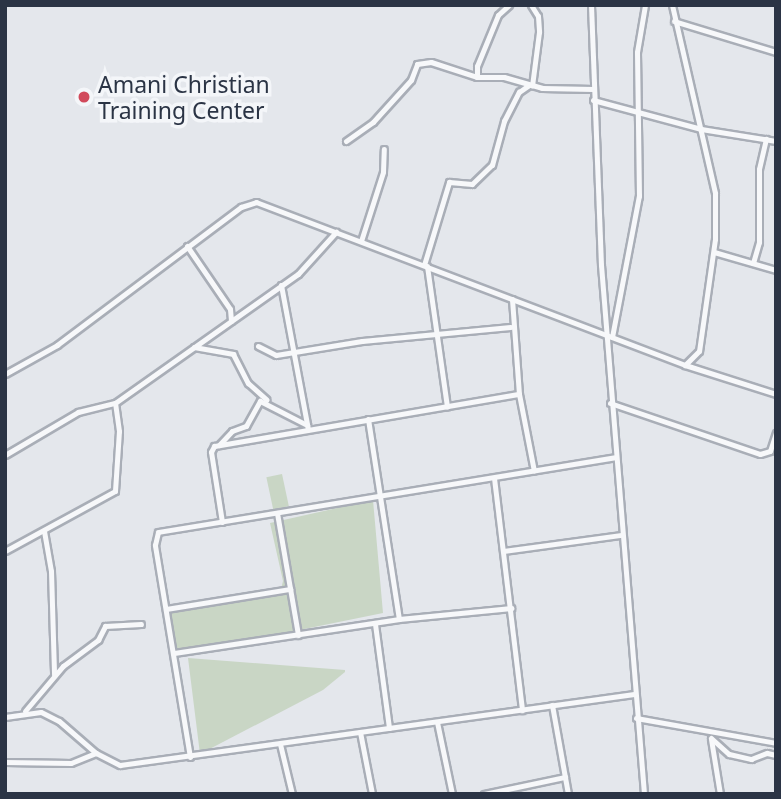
<!DOCTYPE html>
<style>
body{margin:0}
#map{position:relative;width:781px;height:799px;overflow:hidden;background:#e4e7ec;font-family:"Noto Sans",sans-serif}
div>[style]{position:absolute}
[style*='--x']{left:calc(var(--x)*1px);top:calc(var(--y)*1px);width:calc(var(--w)*1px);rotate:calc(var(--a)*1deg)}
.green>*{inset:0;background:#c9d6c5;transform-origin:0 0}
.roads{filter:drop-shadow(2px 0 #a9aeb7) drop-shadow(-2px 0 #a9aeb7) drop-shadow(0 2px #a9aeb7) drop-shadow(0 -2px #a9aeb7)}
.minor>*{height:5px;margin:-2.5px;padding:0 2.5px;transform-origin:2.5px;border-radius:2.5px;background:#f7f8fa}
.dots>*{width:19px;height:19px;translate:-50% -50%;box-sizing:border-box;border:4px solid #f4f6f9;border-radius:50%}
span{translate:-50% -50%;white-space:nowrap;text-align:center;line-height:1.15;-webkit-text-stroke:7px #f4f6f9;paint-order:stroke}
.poi-label{font-size:23px;color:#2b3445}
.left{translate:0 -50%;text-align:left}
.frame{position:absolute;inset:0;border:7px solid #2b3445;pointer-events:none}
</style>
<div id="map">
<div class="green">
<div style="left:282px;top:474px;width:33px;height:16px;rotate:78deg"></div>
<div style="clip-path:polygon(373px 500px,383px 613px,172px 656px,165px 612px,280px 593px,283px 581px,270px 523px)"></div>
<div style="clip-path:polygon(188px 658px,345px 670px,345px 672px,323px 690px,200px 754px)"></div>
</div>
<div class="roads">
<div class="minor">
<div style="--x:531;--y:5;--w:13;--a:58"></div>
<div style="--x:538;--y:16;--w:16;--a:86"></div>
<div style="--x:539;--y:32;--w:54;--a:97.4"></div>
<div style="--x:591;--y:5;--w:260;--a:87.8"></div>
<div style="--x:601;--y:265;--w:531;--a:85.35"></div>
<div style="--x:672;--y:5;--w:193;--a:77.1"></div>
<div style="--x:715;--y:193;--w:46;--a:90"></div>
<div style="--x:715;--y:239;--w:113;--a:98.1"></div>
<div style="--x:699;--y:351;--w:20;--a:135"></div>
<div style="--x:674;--y:21;--w:107;--a:16.9"></div>
<div style="--x:477;--y:77;--w:11;--a:-90"></div>
<div style="--x:477;--y:66;--w:55;--a:-67.6"></div>
<div style="--x:498;--y:15;--w:15;--a:-42"></div>
<div style="--x:593;--y:100;--w:112;--a:15"></div>
<div style="--x:701;--y:129;--w:76;--a:9.1"></div>
<div style="--x:346;--y:141;--w:33;--a:-35"></div>
<div style="--x:373;--y:122;--w:57;--a:-47.9"></div>
<div style="--x:411;--y:80;--w:17;--a:-69"></div>
<div style="--x:417;--y:64;--w:14;--a:-8"></div>
<div style="--x:431;--y:62;--w:48;--a:18.1"></div>
<div style="--x:477;--y:77;--w:27;--a:0"></div>
<div style="--x:504;--y:77;--w:40;--a:16"></div>
<div style="--x:542;--y:88;--w:51;--a:1.1"></div>
<div style="--x:361;--y:241;--w:72;--a:-72.3"></div>
<div style="--x:383;--y:172;--w:23;--a:-88"></div>
<div style="--x:187;--y:246;--w:76;--a:55.7"></div>
<div style="--x:230;--y:309;--w:12;--a:85"></div>
<div style="--x:714;--y:252;--w:65;--a:16.2"></div>
<div style="--x:753;--y:263;--w:22;--a:-74"></div>
<div style="--x:759;--y:242;--w:73;--a:-90"></div>
<div style="--x:759;--y:169;--w:31;--a:-77"></div>
<div style="--x:424;--y:265;--w:87;--a:-73.2"></div>
<div style="--x:449;--y:182;--w:23;--a:5"></div>
<div style="--x:472;--y:184;--w:28;--a:-44"></div>
<div style="--x:492;--y:165;--w:46;--a:-74.7"></div>
<div style="--x:504;--y:121;--w:33;--a:-63"></div>
<div style="--x:519;--y:92;--w:12;--a:-35"></div>
<div style="--x:427;--y:266;--w:142;--a:81.9"></div>
<div style="--x:281;--y:285;--w:147;--a:79.4"></div>
<div style="--x:512;--y:299;--w:95;--a:85.8"></div>
<div style="--x:519;--y:394;--w:78;--a:79"></div>
<div style="--x:612;--y:337;--w:144;--a:-79.2"></div>
<div style="--x:639;--y:196;--w:144;--a:-90.8"></div>
<div style="--x:637;--y:52;--w:48;--a:-80.3"></div>
<div style="--x:258;--y:346;--w:20;--a:27"></div>
<div style="--x:276;--y:355;--w:87;--a:-9.2"></div>
<div style="--x:362;--y:341;--w:149;--a:-5.4"></div>
<div style="--x:194;--y:347;--w:40;--a:10"></div>
<div style="--x:233;--y:354;--w:33;--a:63"></div>
<div style="--x:248;--y:383;--w:25;--a:42"></div>
<div style="--x:5;--y:374;--w:60;--a:-29.1"></div>
<div style="--x:57;--y:345;--w:230;--a:-36.9"></div>
<div style="--x:241;--y:207;--w:16;--a:-18"></div>
<div style="--x:256;--y:202;--w:459;--a:20.8"></div>
<div style="--x:685;--y:365;--w:96;--a:17.7"></div>
<div style="--x:610;--y:403;--w:158;--a:18.8"></div>
<div style="--x:760;--y:454;--w:10;--a:-17"></div>
<div style="--x:770;--y:451;--w:19;--a:-72"></div>
<div style="--x:368;--y:419;--w:202;--a:81.2"></div>
<div style="--x:219;--y:445;--w:19;--a:-47"></div>
<div style="--x:232;--y:431;--w:15;--a:-20"></div>
<div style="--x:246;--y:426;--w:29;--a:-61"></div>
<div style="--x:260;--y:401;--w:53;--a:27.1"></div>
<div style="--x:5;--y:455;--w:85;--a:-30.5"></div>
<div style="--x:78;--y:412;--w:38;--a:-14"></div>
<div style="--x:115;--y:403;--w:224;--a:-35.2"></div>
<div style="--x:298;--y:274;--w:57;--a:-47.9"></div>
<div style="--x:494;--y:478;--w:234;--a:83.1"></div>
<div style="--x:277;--y:513;--w:124;--a:80.2"></div>
<div style="--x:222;--y:522;--w:71;--a:-98.9"></div>
<div style="--x:211;--y:452;--w:7;--a:-63"></div>
<div style="--x:214;--y:446;--w:309;--a:-9.7"></div>
<div style="--x:44;--y:531;--w:41;--a:80.1"></div>
<div style="--x:51;--y:571;--w:104;--a:88.3"></div>
<div style="--x:5;--y:551;--w:125;--a:-28.6"></div>
<div style="--x:115;--y:491;--w:60;--a:-86.2"></div>
<div style="--x:119;--y:431;--w:28;--a:-98"></div>
<div style="--x:504;--y:551;--w:118;--a:-7.8"></div>
<div style="--x:166;--y:609;--w:126;--a:-9.2"></div>
<div style="--x:375;--y:624;--w:105;--a:82.3"></div>
<div style="--x:174;--y:653;--w:228;--a:-8.6"></div>
<div style="--x:399;--y:619;--w:113;--a:-5.6"></div>
<div style="--x:552;--y:705;--w:90;--a:79.8"></div>
<div style="--x:25;--y:711;--w:59;--a:-49.8"></div>
<div style="--x:63;--y:666;--w:44;--a:-36.6"></div>
<div style="--x:98;--y:640;--w:16;--a:-63"></div>
<div style="--x:105;--y:626;--w:36;--a:-3"></div>
<div style="--x:5;--y:717;--w:36;--a:-8"></div>
<div style="--x:41;--y:712;--w:20;--a:27"></div>
<div style="--x:59;--y:721;--w:49;--a:40.9"></div>
<div style="--x:96;--y:753;--w:27;--a:27"></div>
<div style="--x:120;--y:765;--w:519;--a:-7.86"></div>
<div style="--x:636;--y:718;--w:142;--a:10.1"></div>
<div style="--x:437;--y:722;--w:74;--a:78.2"></div>
<div style="--x:360;--y:732;--w:63;--a:79"></div>
<div style="--x:711;--y:738;--w:24;--a:42"></div>
<div style="--x:729;--y:754;--w:23;--a:13"></div>
<div style="--x:751;--y:759;--w:17;--a:-21"></div>
<div style="--x:767;--y:753;--w:9;--a:13"></div>
<div style="--x:711;--y:739;--w:56;--a:80.7"></div>
<div style="--x:280;--y:744;--w:51;--a:76.5"></div>
<div style="--x:190;--y:757;--w:215;--a:-99.4"></div>
<div style="--x:155;--y:545;--w:13;--a:-77"></div>
<div style="--x:158;--y:532;--w:462;--a:-9.3"></div>
<div style="--x:5;--y:762;--w:66;--a:0.9"></div>
<div style="--x:71;--y:763;--w:27;--a:-22"></div>
<div style="--x:484;--y:794;--w:83;--a:-11.9"></div>
</div>
</div>
<div class="dots">
<div style="left:84px;top:97px;background:#d1495b"></div>
</div>
<div class="poi-label">
<span class="left" style="left:98px;top:97px">Amani Christian<br>Training Center</span>
</div>
<div class="frame"></div>
</div>
